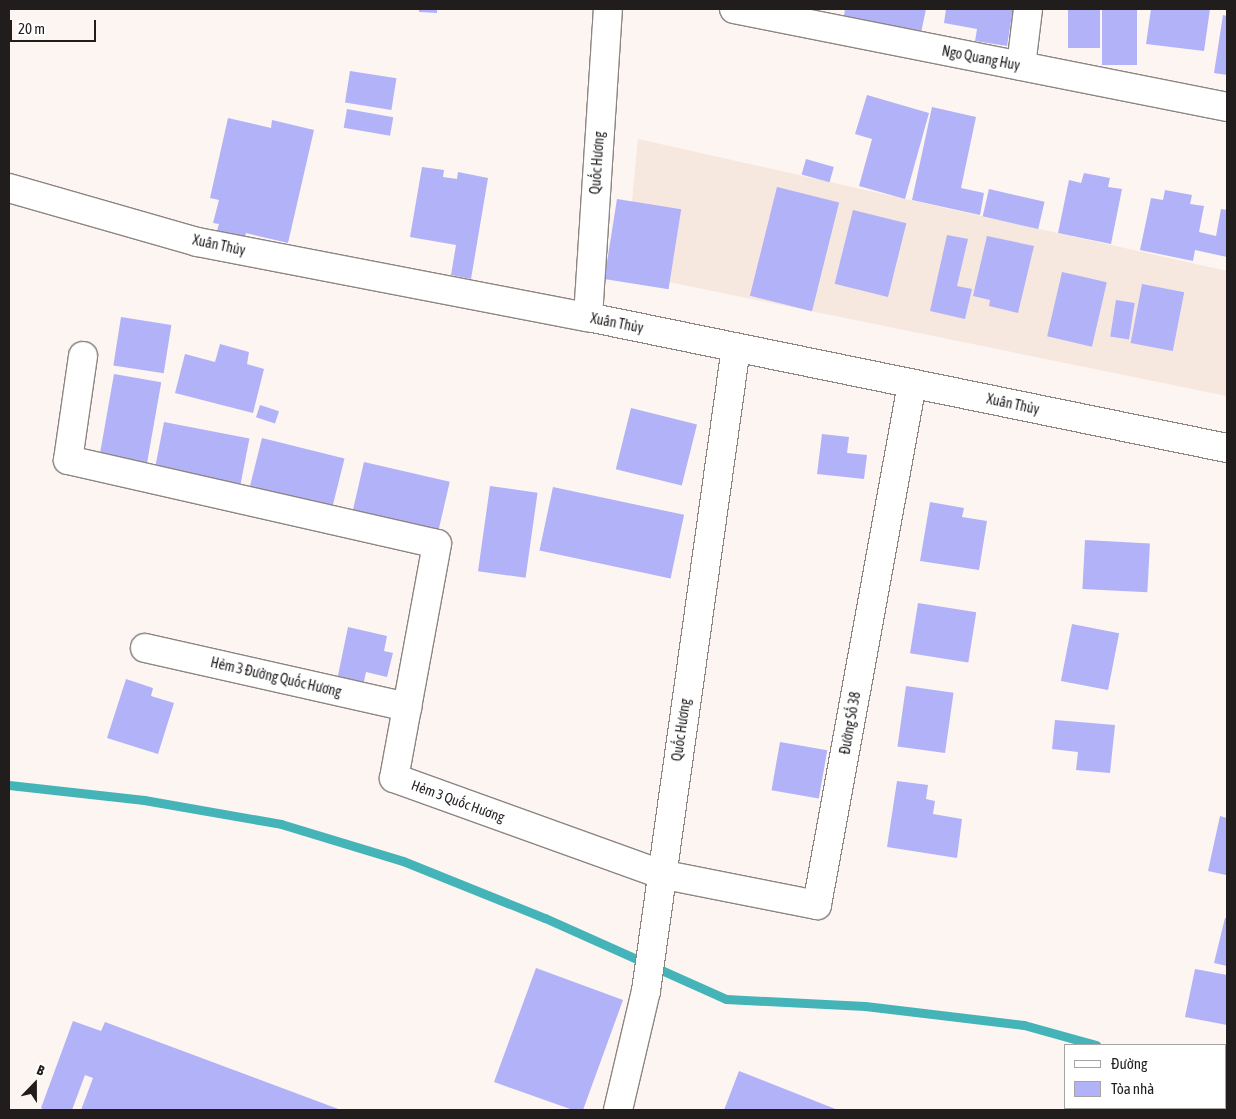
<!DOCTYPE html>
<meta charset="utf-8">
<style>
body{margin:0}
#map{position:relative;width:1236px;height:1119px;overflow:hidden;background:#fdf5f1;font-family:"Asap Condensed",sans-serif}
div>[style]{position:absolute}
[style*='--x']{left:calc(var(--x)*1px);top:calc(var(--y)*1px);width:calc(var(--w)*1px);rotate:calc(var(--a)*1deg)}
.built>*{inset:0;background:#f6e7df}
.stream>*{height:9px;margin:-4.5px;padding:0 4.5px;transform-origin:4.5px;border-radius:4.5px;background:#45b4b8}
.building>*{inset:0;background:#b2b2f8;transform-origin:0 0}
.roads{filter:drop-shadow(1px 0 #8c8582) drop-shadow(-1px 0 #8c8582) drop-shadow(0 1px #8c8582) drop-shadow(0 -1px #8c8582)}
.minor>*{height:28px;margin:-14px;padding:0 14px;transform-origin:14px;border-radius:14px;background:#fff}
.tertiary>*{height:28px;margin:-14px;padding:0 14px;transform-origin:14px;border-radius:14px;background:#fff}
span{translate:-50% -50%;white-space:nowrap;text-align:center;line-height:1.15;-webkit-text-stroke:5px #fff;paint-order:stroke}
.street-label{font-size:14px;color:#201d1c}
.frame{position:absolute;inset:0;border:10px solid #201d1c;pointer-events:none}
.legend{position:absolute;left:1064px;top:1044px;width:162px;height:65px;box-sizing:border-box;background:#fff;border:1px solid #a6a5a4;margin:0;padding:6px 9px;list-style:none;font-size:15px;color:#201d1c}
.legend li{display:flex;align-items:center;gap:10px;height:25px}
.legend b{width:25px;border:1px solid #a6a5a4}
.north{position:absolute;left:10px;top:1059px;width:50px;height:50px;-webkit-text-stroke:4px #fff;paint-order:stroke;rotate:22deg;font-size:14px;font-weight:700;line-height:20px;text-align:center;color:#201d1c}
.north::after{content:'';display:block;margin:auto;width:18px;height:22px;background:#201d1c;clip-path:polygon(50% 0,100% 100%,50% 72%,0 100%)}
.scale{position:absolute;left:10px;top:20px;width:86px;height:22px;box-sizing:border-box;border:2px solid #201d1c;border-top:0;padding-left:6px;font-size:15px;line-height:18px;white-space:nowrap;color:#201d1c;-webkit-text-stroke:4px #fff;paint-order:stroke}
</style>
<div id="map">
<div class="built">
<div style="clip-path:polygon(638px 139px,1227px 271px,1227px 396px,625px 273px)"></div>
</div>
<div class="stream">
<div style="--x:9;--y:785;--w:136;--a:6.3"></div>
<div style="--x:144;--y:800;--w:139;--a:9.9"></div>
<div style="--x:281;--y:824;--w:127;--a:16.9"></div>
<div style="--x:403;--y:861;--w:153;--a:21.9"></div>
<div style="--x:545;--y:918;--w:198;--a:24.1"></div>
<div style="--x:726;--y:999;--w:139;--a:2.9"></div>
<div style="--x:865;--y:1006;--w:160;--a:6.8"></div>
<div style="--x:1024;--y:1025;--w:75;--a:15.5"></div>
<div style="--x:1225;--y:1081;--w:2;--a:0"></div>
</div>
<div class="building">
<div style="clip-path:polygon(419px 9px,437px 9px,437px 13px,419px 12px)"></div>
<div style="clip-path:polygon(845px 9px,926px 9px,921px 33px,844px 16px)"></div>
<div style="clip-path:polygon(946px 9px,1013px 9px,1007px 46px,975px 41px,977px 29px,944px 23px)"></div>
<div style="left:1068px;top:9px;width:32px;height:39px"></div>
<div style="left:1102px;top:9px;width:35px;height:56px"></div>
<div style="clip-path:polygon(1151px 9px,1210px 9px,1204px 51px,1146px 44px)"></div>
<div style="clip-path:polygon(1223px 15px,1227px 16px,1227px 75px,1214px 73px)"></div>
<div style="left:350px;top:71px;width:47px;height:32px;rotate:9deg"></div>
<div style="clip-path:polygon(867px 95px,929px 113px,905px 199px,859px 186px,872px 139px,855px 134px)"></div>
<div style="clip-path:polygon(932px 107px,976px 117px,961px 188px,984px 193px,980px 215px,912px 200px)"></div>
<div style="left:347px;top:109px;width:47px;height:19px;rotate:10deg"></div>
<div style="clip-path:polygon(228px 118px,271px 128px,272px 120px,314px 130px,288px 243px,246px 233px,245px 238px,217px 231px,219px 224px,213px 223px,219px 200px,210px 198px)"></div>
<div style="left:806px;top:159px;width:29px;height:16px;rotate:16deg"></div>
<div style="clip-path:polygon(422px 167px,444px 170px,443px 177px,457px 179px,458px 172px,488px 178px,471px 279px,451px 275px,456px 245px,410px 237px)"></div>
<div style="clip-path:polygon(1084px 173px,1110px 178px,1108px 187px,1122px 189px,1111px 244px,1058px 233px,1069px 180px,1081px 183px)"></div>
<div style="left:777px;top:187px;width:64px;height:112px;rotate:14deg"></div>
<div style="left:989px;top:189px;width:57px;height:28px;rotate:13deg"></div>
<div style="clip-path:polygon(1165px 190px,1192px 195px,1190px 204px,1204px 206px,1199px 232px,1216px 236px,1221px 209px,1227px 210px,1227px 257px,1195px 250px,1193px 261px,1140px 250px,1151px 198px,1163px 200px)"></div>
<div style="left:617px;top:199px;width:65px;height:81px;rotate:9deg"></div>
<div style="left:853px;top:210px;width:55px;height:76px;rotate:14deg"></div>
<div style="clip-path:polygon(947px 235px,968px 239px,957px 286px,972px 289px,965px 319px,930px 311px)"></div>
<div style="clip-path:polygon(987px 236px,1034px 246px,1018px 313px,989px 306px,990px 300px,973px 296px)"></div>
<div style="left:1062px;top:272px;width:46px;height:66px;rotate:13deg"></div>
<div style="left:1142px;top:284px;width:43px;height:60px;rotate:11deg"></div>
<div style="left:1116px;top:300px;width:19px;height:37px;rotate:9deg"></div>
<div style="left:121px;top:317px;width:51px;height:49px;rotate:9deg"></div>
<div style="clip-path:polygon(220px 344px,249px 352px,247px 364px,264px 369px,253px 413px,175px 393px,185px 354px,215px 362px)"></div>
<div style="left:114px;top:374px;width:48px;height:85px;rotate:10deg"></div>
<div style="left:260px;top:405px;width:20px;height:13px;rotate:18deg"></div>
<div style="left:631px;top:408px;width:68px;height:63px;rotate:14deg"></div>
<div style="left:164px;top:422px;width:87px;height:48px;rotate:11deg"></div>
<div style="clip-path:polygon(822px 434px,849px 437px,847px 453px,867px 455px,864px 479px,817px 474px)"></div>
<div style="left:262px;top:438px;width:85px;height:51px;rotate:14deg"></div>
<div style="left:364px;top:462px;width:88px;height:49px;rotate:13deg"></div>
<div style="left:490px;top:486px;width:48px;height:86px;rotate:8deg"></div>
<div style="left:553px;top:487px;width:134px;height:65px;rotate:12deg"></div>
<div style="clip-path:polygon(930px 502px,964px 508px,962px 517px,987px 521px,979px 570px,920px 561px)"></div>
<div style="left:1085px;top:540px;width:65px;height:49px;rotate:3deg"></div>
<div style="left:918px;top:603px;width:59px;height:51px;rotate:9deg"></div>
<div style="left:1072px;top:624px;width:48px;height:58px;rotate:11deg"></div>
<div style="clip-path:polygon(348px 627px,387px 636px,384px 651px,393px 653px,387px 677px,366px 672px,362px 691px,336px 685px)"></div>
<div style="clip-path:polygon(126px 679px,153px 688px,151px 696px,174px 703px,158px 754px,107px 738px)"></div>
<div style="left:906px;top:686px;width:48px;height:61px;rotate:8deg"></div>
<div style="clip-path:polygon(1055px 720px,1115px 725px,1110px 773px,1076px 770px,1078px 752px,1052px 749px)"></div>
<div style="left:780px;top:742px;width:48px;height:49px;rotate:10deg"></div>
<div style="clip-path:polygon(897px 781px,928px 785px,926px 799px,935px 801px,933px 814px,962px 819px,957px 858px,887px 847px)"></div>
<div style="clip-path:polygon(1220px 816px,1227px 818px,1226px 875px,1208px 871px)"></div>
<div style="clip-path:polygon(1225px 918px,1227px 918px,1227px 966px,1214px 963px)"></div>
<div style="clip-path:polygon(536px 968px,623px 1000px,583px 1110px,573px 1110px,494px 1082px)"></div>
<div style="clip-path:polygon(1195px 969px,1227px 975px,1227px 1025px,1185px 1017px)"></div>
<div style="clip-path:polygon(73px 1021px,101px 1031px,105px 1022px,341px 1110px,81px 1110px,93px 1078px,85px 1075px,72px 1110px,45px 1110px,41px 1108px)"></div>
<div style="clip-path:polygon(739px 1071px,838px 1110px,724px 1110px)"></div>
</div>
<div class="roads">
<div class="minor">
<div style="--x:734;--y:9;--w:503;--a:11.24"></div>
<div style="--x:1021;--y:66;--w:57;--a:-83"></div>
<div style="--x:83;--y:356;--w:105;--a:98.2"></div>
<div style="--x:68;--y:460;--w:378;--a:12.8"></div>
<div style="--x:437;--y:544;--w:238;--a:100.4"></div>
<div style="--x:394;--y:778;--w:283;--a:19.8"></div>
<div style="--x:660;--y:874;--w:160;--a:11.2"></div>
<div style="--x:817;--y:905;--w:530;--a:-79.67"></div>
<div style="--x:145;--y:648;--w:269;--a:12.7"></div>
</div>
<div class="tertiary">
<div style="--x:9;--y:188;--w:196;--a:16"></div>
<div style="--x:197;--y:242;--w:398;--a:10.9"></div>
<div style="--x:588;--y:317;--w:652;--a:11.59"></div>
<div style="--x:588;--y:317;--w:309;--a:-86.3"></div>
<div style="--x:618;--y:1110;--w:122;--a:-76.8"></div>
<div style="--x:646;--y:991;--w:650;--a:-82.04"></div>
</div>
</div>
<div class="street-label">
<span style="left:981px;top:58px;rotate:11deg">Ngo Quang Huy</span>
<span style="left:597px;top:163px;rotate:-86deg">Quốc Hương</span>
<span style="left:219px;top:245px;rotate:12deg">Xuân Thủy</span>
<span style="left:617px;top:323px;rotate:11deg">Xuân Thủy</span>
<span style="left:1013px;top:404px;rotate:12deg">Xuân Thủy</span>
<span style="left:276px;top:677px;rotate:13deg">Hẻm 3 Đường Quốc Hương</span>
<span style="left:850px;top:723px;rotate:-80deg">Đường Số 38</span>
<span style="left:681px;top:730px;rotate:-82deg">Quốc Hương</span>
<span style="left:458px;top:801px;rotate:20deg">Hẻm 3 Quốc Hương</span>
</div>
<div class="frame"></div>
<ul class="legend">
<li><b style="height:6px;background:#fff"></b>Đường</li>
<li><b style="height:14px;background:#b2b2f8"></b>Tòa nhà</li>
</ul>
<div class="north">B</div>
<div class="scale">20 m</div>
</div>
